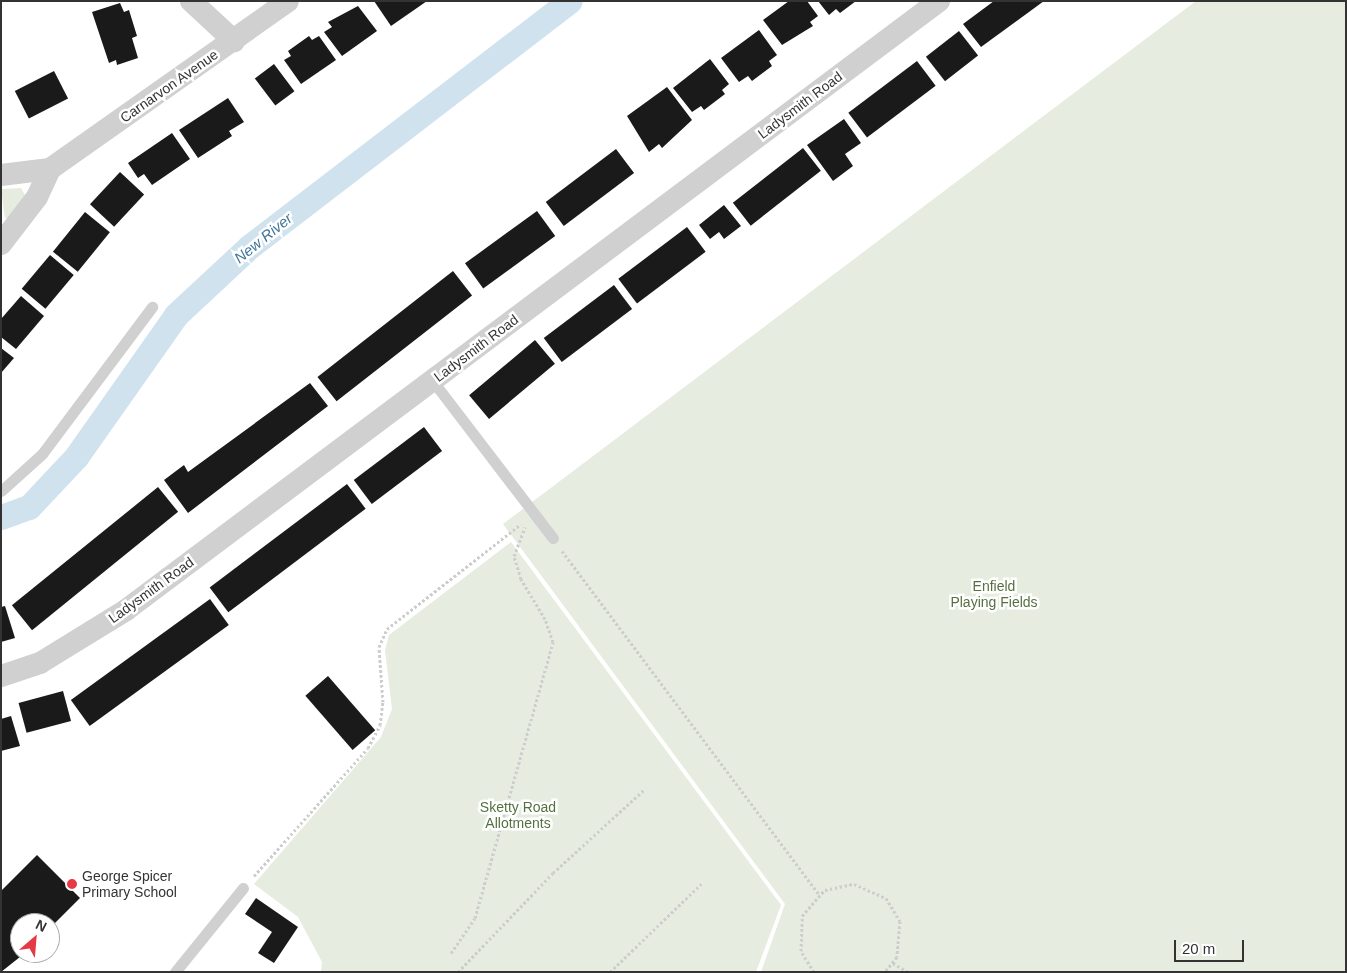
<!DOCTYPE html>
<style>
body{margin:0}
#map{position:relative;width:1347px;height:973px;overflow:hidden;background:#fff;font-family:Helvetica,sans-serif}
div>[style]{position:absolute}
[style*='--x']{left:calc(var(--x)*1px);top:calc(var(--y)*1px);width:calc(var(--w)*1px);rotate:calc(var(--a)*1deg)}
.green>*{inset:0;background:#e6ecdf}
.canal>*{height:25px;margin:-12.5px;padding:0 12.5px;transform-origin:12.5px;border-radius:12.5px;background:#cfe2ee}
.building>*{inset:0;background:#1a1a1a;transform-origin:0 0}
.path>*{height:3px;margin-top:-1.5px;transform-origin:0;background:repeating-linear-gradient(90deg,#cdcdcd 0 2.5px,transparent 0 5px)}
.service>*{height:11px;margin:-5.5px;padding:0 5.5px;transform-origin:5.5px;border-radius:5.5px;background:#d0d0d0}
.minor>*{height:22px;margin:-11px;padding:0 11px;transform-origin:11px;border-radius:11px;background:#d0d0d0}
.dots>*{width:14px;height:14px;translate:-50% -50%;box-sizing:border-box;border:2px solid #fff;border-radius:50%}
span{translate:-50% -50%;white-space:nowrap;text-align:center;line-height:1.15;-webkit-text-stroke:5px #fff;paint-order:stroke}
.street-label{font-size:14px;color:#333}
.park-label{font-size:14px;color:#56703f}
.poi-label{font-size:14px;color:#333}
.left{translate:0 -50%;text-align:left}
.water-label{font-size:15px;color:#3f7597;font-style:italic}
.frame{position:absolute;inset:0;border:2px solid #333;pointer-events:none}
.north{position:absolute;left:10px;top:913px;width:50px;height:50px;box-sizing:border-box;background:#fff;border:1px solid #adadad;border-radius:50%;rotate:27deg;font-size:14px;font-weight:700;line-height:20px;text-align:center;color:#333}
.north::after{content:'';display:block;margin:auto;width:18px;height:22px;background:#e63946;clip-path:polygon(50% 0,100% 100%,50% 72%,0 100%)}
.scale{position:absolute;left:1174px;top:940px;width:70px;height:22px;box-sizing:border-box;border:2px solid #333;border-top:0;padding-left:6px;font-size:15px;line-height:18px;white-space:nowrap;color:#333;-webkit-text-stroke:4px #fff;paint-order:stroke}
</style>
<div id="map">
<div class="green">
<div style="clip-path:polygon(1196px 1px,1346px 1px,1346px 972px,761px 972px,785px 904px,503px 524px)"></div>
<div style="clip-path:polygon(21px 188px,26px 197px,12px 218px,5px 218px,1px 189px)"></div>
<div style="clip-path:polygon(511px 542px,781px 905px,756px 972px,321px 972px,322px 962px,298px 917px,254px 884px,381px 737px,392px 709px,385px 650px,389px 635px)"></div>
</div>
<div class="canal">
<div style="--x:1;--y:517;--w:30;--a:-20"></div>
<div style="--x:29;--y:507;--w:69;--a:-46.8"></div>
<div style="--x:76;--y:457;--w:174;--a:-54.8"></div>
<div style="--x:176;--y:315;--w:100;--a:-43"></div>
<div style="--x:249;--y:247;--w:404;--a:-37.5"></div>
</div>
<div class="building">
<div style="clip-path:polygon(374px 1px,427px 1px,391px 26px)"></div>
<div style="clip-path:polygon(789px 1px,807px 1px,818px 16px,810px 22px,813px 26px,782px 45px,763px 20px)"></div>
<div style="clip-path:polygon(818px 1px,856px 1px,840px 13px,836px 9px,829px 15px)"></div>
<div style="clip-path:polygon(994px 1px,1044px 1px,981px 47px,963px 24px)"></div>
<div style="clip-path:polygon(120px 3px,124px 12px,129px 10px,137px 36px,132px 38px,138px 58px,117px 65px,116px 60px,109px 63px,92px 12px)"></div>
<div style="clip-path:polygon(358px 6px,377px 31px,342px 56px,324px 32px,332px 27px,328px 22px)"></div>
<div style="clip-path:polygon(759px 30px,777px 55px,769px 61px,772px 66px,752px 81px,748px 76px,739px 82px,721px 58px)"></div>
<div style="left:959px;top:31px;width:31px;height:42px;rotate:52deg"></div>
<div style="clip-path:polygon(309px 36px,312px 40px,319px 36px,336px 60px,301px 84px,284px 60px,291px 56px,288px 51px)"></div>
<div style="clip-path:polygon(710px 59px,729px 84px,722px 90px,725px 94px,704px 110px,701px 106px,692px 112px,673px 88px)"></div>
<div style="left:917px;top:61px;width:31px;height:86px;rotate:53deg"></div>
<div style="left:274px;top:64px;width:34px;height:24px;rotate:53deg"></div>
<div style="left:54px;top:71px;width:31px;height:44px;rotate:63deg"></div>
<div style="clip-path:polygon(667px 87px,692px 120px,662px 148px,659px 144px,649px 152px,627px 116px)"></div>
<div style="clip-path:polygon(228px 98px,244px 122px,229px 131px,232px 136px,198px 158px,179px 130px)"></div>
<div style="clip-path:polygon(844px 119px,861px 143px,845px 154px,853px 166px,833px 181px,807px 145px)"></div>
<div style="clip-path:polygon(172px 133px,190px 159px,152px 185px,144px 174px,138px 178px,128px 163px)"></div>
<div style="left:803px;top:148px;width:29px;height:89px;rotate:52deg"></div>
<div style="left:616px;top:149px;width:30px;height:88px;rotate:53deg"></div>
<div style="left:120px;top:172px;width:33px;height:44px;rotate:43deg"></div>
<div style="clip-path:polygon(724px 205px,741px 226px,724px 239px,719px 232px,710px 239px,699px 225px)"></div>
<div style="left:537px;top:211px;width:31px;height:89px;rotate:54deg"></div>
<div style="left:85px;top:212px;width:32px;height:51px;rotate:39deg"></div>
<div style="left:687px;top:227px;width:31px;height:86px;rotate:53deg"></div>
<div style="left:50px;top:255px;width:31px;height:44px;rotate:40deg"></div>
<div style="left:453px;top:271px;width:31px;height:172px;rotate:52deg"></div>
<div style="left:614px;top:285px;width:30px;height:88px;rotate:53deg"></div>
<div style="clip-path:polygon(21px 296px,44px 316px,16px 349px,1px 337px,1px 319px)"></div>
<div style="left:535px;top:340px;width:31px;height:86px;rotate:50deg"></div>
<div style="clip-path:polygon(1px 348px,14px 358px,1px 373px)"></div>
<div style="clip-path:polygon(310px 383px,328px 406px,188px 513px,164px 480px,184px 465px,188px 472px)"></div>
<div style="left:424px;top:427px;width:30px;height:88px;rotate:53deg"></div>
<div style="left:347px;top:484px;width:31px;height:172px;rotate:53deg"></div>
<div style="left:158px;top:487px;width:32px;height:188px;rotate:51deg"></div>
<div style="left:210px;top:599px;width:32px;height:172px;rotate:54deg"></div>
<div style="clip-path:polygon(5px 606px,15px 638px,1px 642px,1px 607px)"></div>
<div style="left:328px;top:676px;width:72px;height:30px;rotate:49deg"></div>
<div style="left:63px;top:691px;width:31px;height:46px;rotate:75deg"></div>
<div style="clip-path:polygon(11px 716px,20px 746px,1px 751px,1px 719px)"></div>
<div style="clip-path:polygon(37px 855px,80px 898px,50px 928px,50px 923px,20px 923px,20px 953px,25px 953px,1px 972px,1px 891px)"></div>
<div style="clip-path:polygon(256px 898px,298px 927px,274px 963px,258px 953px,272px 932px,245px 914px)"></div>
</div>
<div class="path">
<div style="--x:562;--y:551;--w:429;--a:53.2"></div>
<div style="--x:254;--y:876;--w:171;--a:-48.3"></div>
<div style="--x:368;--y:748;--w:26;--a:-62"></div>
<div style="--x:380;--y:725;--w:23;--a:-83"></div>
<div style="--x:383;--y:702;--w:55;--a:-94.2"></div>
<div style="--x:379;--y:647;--w:20;--a:-66"></div>
<div style="--x:387;--y:629;--w:170;--a:-38.1"></div>
<div style="--x:451;--y:953;--w:42;--a:-55.6"></div>
<div style="--x:475;--y:918;--w:287;--a:-74.2"></div>
<div style="--x:553;--y:642;--w:24;--a:-109"></div>
<div style="--x:545;--y:619;--w:47;--a:-121"></div>
<div style="--x:521;--y:579;--w:24;--a:-107"></div>
<div style="--x:514;--y:556;--w:31;--a:-69"></div>
<div style="--x:893;--y:963;--w:17;--a:31"></div>
<div style="--x:458;--y:972;--w:137;--a:-46.2"></div>
<div style="--x:553;--y:873;--w:125;--a:-42.4"></div>
<div style="--x:610;--y:972;--w:127;--a:-44"></div>
<div style="--x:814;--y:972;--w:25;--a:-122"></div>
<div style="--x:801;--y:951;--w:35;--a:-88"></div>
<div style="--x:802;--y:916;--w:35;--a:-49"></div>
<div style="--x:825;--y:890;--w:30;--a:-12"></div>
<div style="--x:854;--y:884;--w:35;--a:24"></div>
<div style="--x:886;--y:898;--w:27;--a:59"></div>
<div style="--x:900;--y:921;--w:36;--a:95"></div>
<div style="--x:897;--y:957;--w:19;--a:129"></div>
</div>
<div class="service">
<div style="--x:432;--y:380;--w:199;--a:52.6"></div>
<div style="--x:1;--y:491;--w:55;--a:-42.1"></div>
<div style="--x:42;--y:454;--w:184;--a:-53.2"></div>
<div style="--x:175;--y:972;--w:108;--a:-51"></div>
</div>
<div class="minor">
<div style="--x:191;--y:1;--w:59;--a:42.9"></div>
<div style="--x:1;--y:175;--w:49;--a:-7"></div>
<div style="--x:50;--y:169;--w:291;--a:-35.2"></div>
<div style="--x:1;--y:244;--w:59;--a:-52.5"></div>
<div style="--x:37;--y:197;--w:31;--a:-65"></div>
<div style="--x:1;--y:676;--w:41;--a:-18.4"></div>
<div style="--x:40;--y:663;--w:101;--a:-31.6"></div>
<div style="--x:126;--y:610;--w:1016;--a:-36.84"></div>
</div>
<div class="dots">
<div style="left:72px;top:884px;background:#e63946"></div>
</div>
<div class="street-label">
<span style="left:169px;top:86px;rotate:-35deg">Carnarvon Avenue</span>
<span style="left:800px;top:105px;rotate:-37deg">Ladysmith Road</span>
<span style="left:476px;top:348px;rotate:-37deg">Ladysmith Road</span>
<span style="left:151px;top:590px;rotate:-36deg">Ladysmith Road</span>
</div>
<div class="park-label">
<span style="left:994px;top:594px">Enfield<br>Playing Fields</span>
<span style="left:518px;top:815px">Sketty Road<br>Allotments</span>
</div>
<div class="poi-label">
<span class="left" style="left:82px;top:884px">George Spicer<br>Primary School</span>
</div>
<div class="water-label">
<span style="left:263px;top:238px;rotate:-39deg">New River</span>
</div>
<div class="frame"></div>
<div class="north">N</div>
<div class="scale">20 m</div>
</div>
